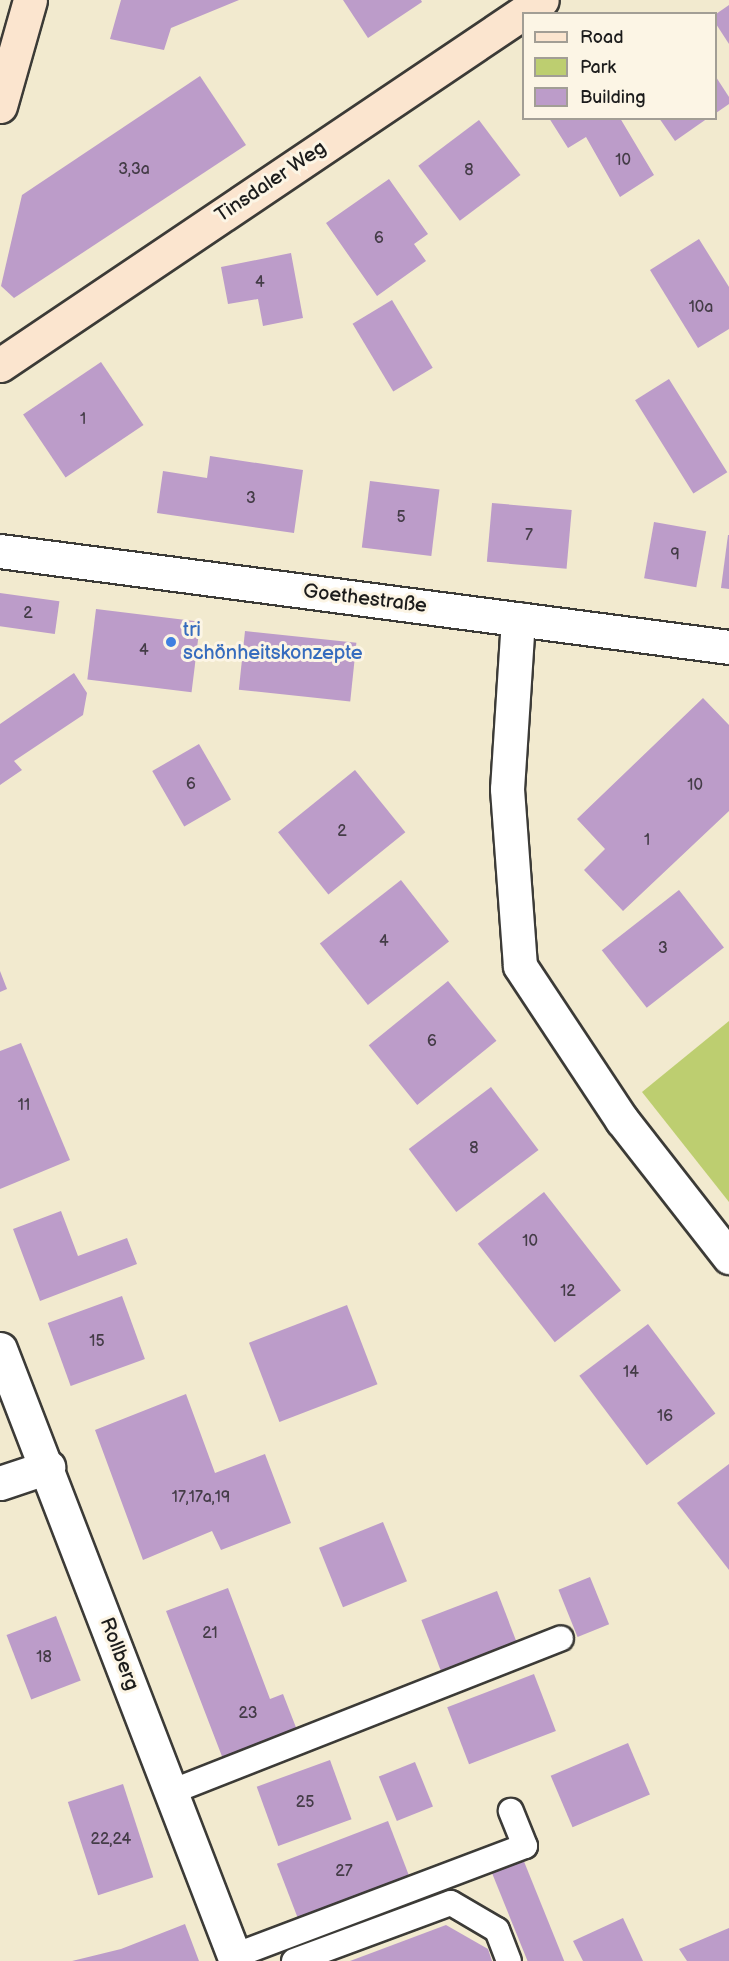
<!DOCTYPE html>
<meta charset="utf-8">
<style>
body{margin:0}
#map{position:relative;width:729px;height:1961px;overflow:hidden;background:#f2eacf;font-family:"Balsamiq Sans",sans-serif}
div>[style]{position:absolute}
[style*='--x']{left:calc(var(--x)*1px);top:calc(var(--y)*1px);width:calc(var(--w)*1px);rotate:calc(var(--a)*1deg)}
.green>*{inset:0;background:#bdce70}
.building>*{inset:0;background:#bc9cc9;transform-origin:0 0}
.roads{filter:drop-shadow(2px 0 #3c3b37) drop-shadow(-2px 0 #3c3b37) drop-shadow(0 2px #3c3b37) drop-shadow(0 -2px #3c3b37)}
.lane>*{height:24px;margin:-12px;padding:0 12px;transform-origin:12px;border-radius:12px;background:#fff}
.street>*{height:33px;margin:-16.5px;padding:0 16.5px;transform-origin:16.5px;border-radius:16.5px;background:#fff}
.secondary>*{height:33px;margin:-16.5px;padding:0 16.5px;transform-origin:16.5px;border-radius:16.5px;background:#fbe5cf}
.dots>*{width:16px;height:16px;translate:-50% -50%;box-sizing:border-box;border:3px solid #fcf5e5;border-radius:50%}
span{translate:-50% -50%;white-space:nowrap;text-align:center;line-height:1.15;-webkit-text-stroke:6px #fcf5e5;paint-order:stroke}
.number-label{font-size:16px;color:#443c47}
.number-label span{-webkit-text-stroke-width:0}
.street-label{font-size:20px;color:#1c1c1c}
.shop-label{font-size:20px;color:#366cbe}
.left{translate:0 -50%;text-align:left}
.legend{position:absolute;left:522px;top:12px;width:195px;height:108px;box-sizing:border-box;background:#fcf5e5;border:2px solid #a29e95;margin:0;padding:8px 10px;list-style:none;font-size:18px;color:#1c1c1c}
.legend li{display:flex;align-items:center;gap:12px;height:30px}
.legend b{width:30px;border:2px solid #a29e95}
</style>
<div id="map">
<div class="green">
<div style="clip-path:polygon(729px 1021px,729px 1202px,642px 1092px)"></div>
</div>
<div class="building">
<div style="clip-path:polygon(121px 0,239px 0,171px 28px,164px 50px,110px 39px)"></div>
<div style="clip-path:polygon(343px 0,421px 0,422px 2px,368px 38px)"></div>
<div style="clip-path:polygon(729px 5px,729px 44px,716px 24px,716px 14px)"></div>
<div style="clip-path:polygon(200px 76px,246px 145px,14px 298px,1px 286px,22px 195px)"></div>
<div style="clip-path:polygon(716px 77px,729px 97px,729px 104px,716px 113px)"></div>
<div style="clip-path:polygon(549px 118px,620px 118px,654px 175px,620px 197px,586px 137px,568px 148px)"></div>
<div style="clip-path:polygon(659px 118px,708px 118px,675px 141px)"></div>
<div style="left:479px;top:120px;width:69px;height:76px;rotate:53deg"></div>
<div style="clip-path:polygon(389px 179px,428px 234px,414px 244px,426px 261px,377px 296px,326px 223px)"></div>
<div style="clip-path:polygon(699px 239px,729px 287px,729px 329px,698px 348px,650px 270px)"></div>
<div style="clip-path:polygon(291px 253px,303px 318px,263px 326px,258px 299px,228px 304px,221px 267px)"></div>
<div style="left:392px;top:300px;width:79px;height:46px;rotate:59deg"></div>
<div style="left:101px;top:362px;width:76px;height:94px;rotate:56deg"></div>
<div style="left:669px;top:379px;width:110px;height:40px;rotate:58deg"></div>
<div style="clip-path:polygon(210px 456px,303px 470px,294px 533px,157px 513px,163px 471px,207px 478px)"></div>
<div style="left:370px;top:481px;width:70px;height:67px;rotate:7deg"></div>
<div style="left:492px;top:503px;width:80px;height:59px;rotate:5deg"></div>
<div style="left:654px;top:522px;width:53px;height:57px;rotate:10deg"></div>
<div style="clip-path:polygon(728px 535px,729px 535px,729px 589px,721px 588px)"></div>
<div style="left:0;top:593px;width:60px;height:33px;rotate:8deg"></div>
<div style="left:96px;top:609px;width:105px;height:71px;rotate:7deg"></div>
<div style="left:245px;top:631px;width:112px;height:59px;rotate:6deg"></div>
<div style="clip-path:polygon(74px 673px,87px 693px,83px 715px,14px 761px,22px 770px,0 785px,0 724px)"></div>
<div style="clip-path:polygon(703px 698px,729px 725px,729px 811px,623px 911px,584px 870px,605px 849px,577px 819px)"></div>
<div style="left:199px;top:744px;width:64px;height:54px;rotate:60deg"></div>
<div style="left:355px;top:770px;width:80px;height:99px;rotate:51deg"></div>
<div style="left:401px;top:880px;width:78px;height:103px;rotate:52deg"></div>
<div style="left:679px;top:890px;width:73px;height:98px;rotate:52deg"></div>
<div style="clip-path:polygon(0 971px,7px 989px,0 992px)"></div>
<div style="left:448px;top:981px;width:77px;height:102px;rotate:51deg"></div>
<div style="clip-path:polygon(21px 1043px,70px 1160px,0 1189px,0 1051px)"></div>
<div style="left:491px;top:1087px;width:79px;height:103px;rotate:53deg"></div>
<div style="left:544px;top:1192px;width:125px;height:84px;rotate:52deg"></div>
<div style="clip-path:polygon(61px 1211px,78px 1256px,127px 1238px,137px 1264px,40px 1301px,13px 1229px)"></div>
<div style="left:122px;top:1296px;width:67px;height:79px;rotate:70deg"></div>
<div style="left:347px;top:1305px;width:85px;height:105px;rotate:69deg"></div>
<div style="left:648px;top:1324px;width:112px;height:86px;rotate:53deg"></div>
<div style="clip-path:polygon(186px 1394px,215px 1473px,265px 1454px,291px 1523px,221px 1550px,212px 1531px,143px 1560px,95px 1430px)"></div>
<div style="clip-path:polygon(729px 1464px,729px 1570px,677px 1503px)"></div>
<div style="left:383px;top:1522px;width:64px;height:69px;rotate:68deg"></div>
<div style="left:590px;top:1577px;width:51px;height:34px;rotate:68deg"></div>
<div style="clip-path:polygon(228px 1588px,270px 1699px,283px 1694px,297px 1730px,223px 1759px,166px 1611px)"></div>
<div style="left:497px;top:1591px;width:57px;height:81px;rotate:69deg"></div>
<div style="left:56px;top:1616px;width:69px;height:53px;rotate:69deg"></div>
<div style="left:534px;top:1674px;width:61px;height:93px;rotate:69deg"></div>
<div style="left:628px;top:1743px;width:56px;height:84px;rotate:67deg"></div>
<div style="left:330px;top:1760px;width:63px;height:78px;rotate:70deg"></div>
<div style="left:415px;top:1762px;width:48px;height:39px;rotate:68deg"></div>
<div style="left:123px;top:1784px;width:98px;height:58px;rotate:72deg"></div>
<div style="left:388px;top:1821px;width:63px;height:119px;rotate:69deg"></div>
<div style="left:523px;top:1859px;width:110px;height:34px;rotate:68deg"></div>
<div style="clip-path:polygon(623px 1918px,643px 1961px,583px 1961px,573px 1941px)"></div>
<div style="clip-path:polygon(185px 1924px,199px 1961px,72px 1961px,121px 1949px)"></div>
<div style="clip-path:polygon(446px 1925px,488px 1949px,492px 1961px,350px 1961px)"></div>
<div style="clip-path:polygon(729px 1928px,729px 1961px,687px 1961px,679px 1949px)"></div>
</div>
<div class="roads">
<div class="lane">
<div style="--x:171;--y:1792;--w:419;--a:-21.5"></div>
<div style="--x:234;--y:1956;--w:311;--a:-20.7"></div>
<div style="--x:525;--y:1846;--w:38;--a:-112"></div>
<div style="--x:294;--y:1961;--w:167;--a:-20.3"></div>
<div style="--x:451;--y:1903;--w:53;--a:30.4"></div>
<div style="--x:497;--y:1930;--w:33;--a:69"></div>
</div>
<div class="street">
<div style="--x:0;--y:551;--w:735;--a:7.5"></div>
<div style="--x:518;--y:619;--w:170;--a:93.7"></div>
<div style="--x:507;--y:789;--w:177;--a:85.8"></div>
<div style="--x:520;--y:966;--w:185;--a:56.5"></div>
<div style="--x:622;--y:1120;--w:174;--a:52"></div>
<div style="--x:0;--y:1349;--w:656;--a:68.91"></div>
<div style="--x:0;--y:1483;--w:51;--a:-18.4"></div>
</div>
<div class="secondary">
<div style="--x:0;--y:106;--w:110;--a:-74.2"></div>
<div style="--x:0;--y:365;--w:653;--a:-33.96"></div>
</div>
</div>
<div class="dots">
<div style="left:171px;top:642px;background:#3f7fe0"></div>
</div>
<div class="number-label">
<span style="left:623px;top:161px">10</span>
<span style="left:134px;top:170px">3,3a</span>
<span style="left:469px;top:171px">8</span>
<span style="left:379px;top:239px">6</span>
<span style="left:260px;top:283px">4</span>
<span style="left:701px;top:308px">10a</span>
<span style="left:83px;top:420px">1</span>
<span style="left:251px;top:499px">3</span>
<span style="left:401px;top:518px">5</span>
<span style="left:529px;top:536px">7</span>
<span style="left:675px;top:555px">9</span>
<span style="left:28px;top:614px">2</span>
<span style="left:144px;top:651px">4</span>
<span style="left:191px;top:785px">6</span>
<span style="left:695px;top:786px">10</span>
<span style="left:342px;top:832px">2</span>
<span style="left:647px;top:841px">1</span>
<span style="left:384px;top:942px">4</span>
<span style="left:663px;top:949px">3</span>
<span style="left:432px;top:1042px">6</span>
<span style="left:24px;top:1106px">11</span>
<span style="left:474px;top:1149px">8</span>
<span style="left:530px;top:1242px">10</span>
<span style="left:568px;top:1292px">12</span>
<span style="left:97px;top:1342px">15</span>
<span style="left:631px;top:1373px">14</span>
<span style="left:665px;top:1417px">16</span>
<span style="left:201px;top:1498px">17,17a,19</span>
<span style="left:210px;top:1634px">21</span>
<span style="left:44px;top:1658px">18</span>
<span style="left:248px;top:1714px">23</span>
<span style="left:305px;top:1803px">25</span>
<span style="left:111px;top:1840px">22,24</span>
<span style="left:344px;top:1872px">27</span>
</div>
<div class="street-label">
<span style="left:271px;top:182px;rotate:-34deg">Tinsdaler Weg</span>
<span style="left:365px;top:599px;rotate:7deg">Goethestraße</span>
<span style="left:119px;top:1654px;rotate:69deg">Rollberg</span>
</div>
<div class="shop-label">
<span class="left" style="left:183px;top:642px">tri<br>schönheitskonzepte</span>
</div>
<ul class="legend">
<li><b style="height:8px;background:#fbe5cf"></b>Road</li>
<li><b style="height:16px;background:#bdce70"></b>Park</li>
<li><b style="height:16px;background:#bc9cc9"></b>Building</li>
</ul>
</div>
